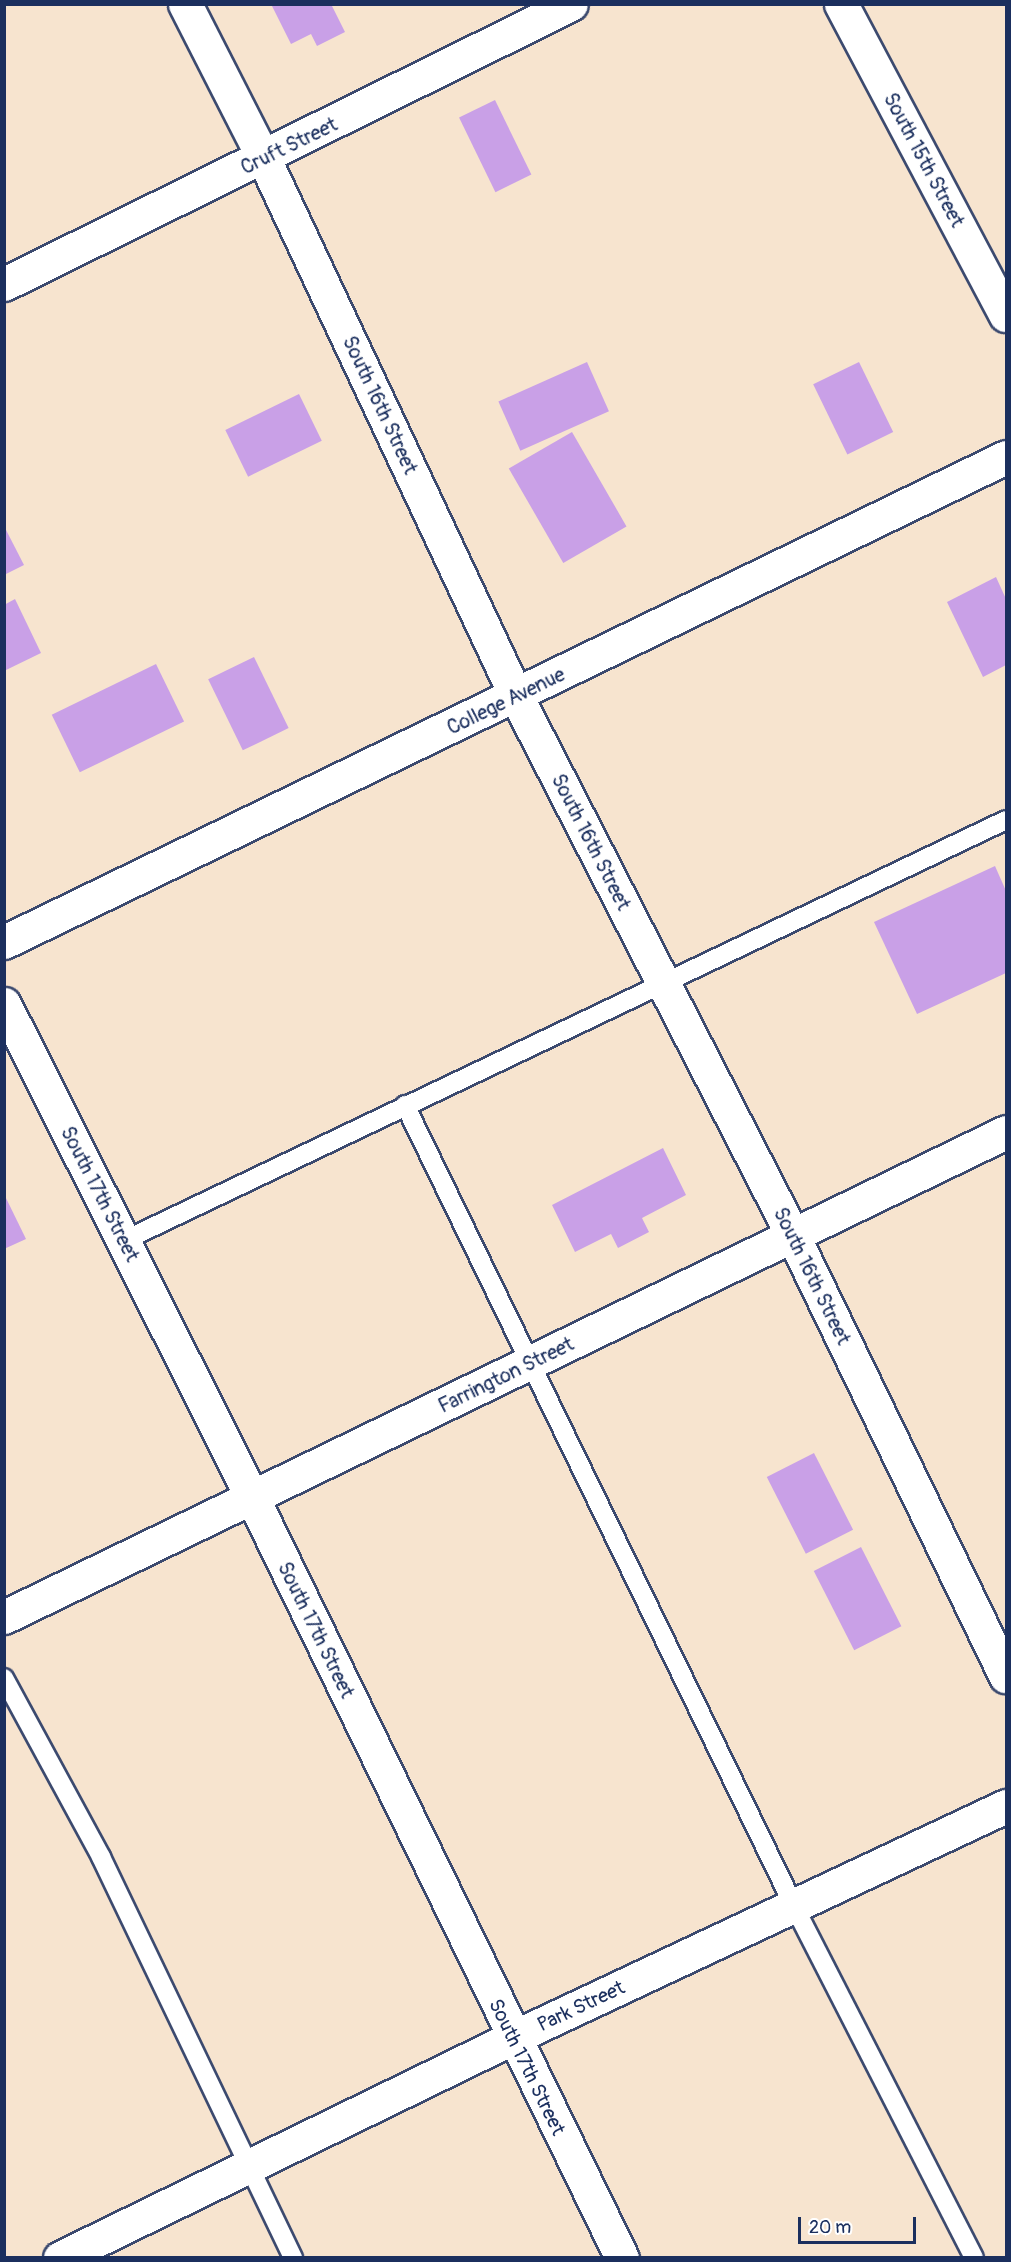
<!DOCTYPE html>
<style>
body{margin:0}
#map{position:relative;width:1011px;height:2262px;overflow:hidden;background:#f7e4cf;font-family:Pangolin,sans-serif}
div>[style]{position:absolute}
[style*='--x']{left:calc(var(--x)*1px);top:calc(var(--y)*1px);width:calc(var(--w)*1px);rotate:calc(var(--a)*1deg)}
.building>*{inset:0;background:#c9a0e7;transform-origin:0 0}
.roads{filter:drop-shadow(2px 0 #3c4a6f) drop-shadow(-2px 0 #3c4a6f) drop-shadow(0 2px #3c4a6f) drop-shadow(0 -2px #3c4a6f)}
.lane>*{height:18px;margin:-9px;padding:0 9px;transform-origin:9px;border-radius:9px;background:#fff}
.street>*{height:33px;margin:-16.5px;padding:0 16.5px;transform-origin:16.5px;border-radius:16.5px;background:#fff}
.secondary>*{height:33px;margin:-16.5px;padding:0 16.5px;transform-origin:16.5px;border-radius:16.5px;background:#fff}
span{translate:-50% -50%;white-space:nowrap;text-align:center;line-height:1.15;-webkit-text-stroke:4.5px #fff;paint-order:stroke}
.street-label{font-size:20px;color:#1b2f5e}
.frame{position:absolute;inset:0;border:6px solid #1b2f5e;pointer-events:none}
.scale{position:absolute;left:798px;top:2217px;width:118px;height:27px;box-sizing:border-box;border:3px solid #1b2f5e;border-top:0;padding-left:8px;font-size:18px;line-height:21px;white-space:nowrap;color:#1b2f5e;-webkit-text-stroke:4px #fff;paint-order:stroke}
</style>
<div id="map">
<div class="building">
<div style="clip-path:polygon(271px 4px,331px 4px,345px 32px,317px 46px,311px 34px,291px 44px)"></div>
<div style="left:495px;top:100px;width:83px;height:40px;rotate:64deg"></div>
<div style="left:587px;top:362px;width:54px;height:97px;rotate:66deg"></div>
<div style="left:859px;top:362px;width:78px;height:51px;rotate:64deg"></div>
<div style="left:299px;top:394px;width:52px;height:82px;rotate:64deg"></div>
<div style="left:572px;top:432px;width:109px;height:73px;rotate:60deg"></div>
<div style="clip-path:polygon(4px 526px,24px 565px,4px 575px)"></div>
<div style="clip-path:polygon(996px 577px,1006px 599px,1006px 665px,983px 677px,947px 602px)"></div>
<div style="clip-path:polygon(15px 599px,41px 653px,4px 671px,4px 605px)"></div>
<div style="left:254px;top:657px;width:79px;height:51px;rotate:64deg"></div>
<div style="left:156px;top:664px;width:64px;height:116px;rotate:64deg"></div>
<div style="clip-path:polygon(995px 866px,1006px 891px,1006px 973px,917px 1014px,874px 922px)"></div>
<div style="clip-path:polygon(663px 1148px,686px 1195px,642px 1218px,649px 1232px,618px 1248px,611px 1234px,575px 1252px,552px 1205px)"></div>
<div style="clip-path:polygon(4px 1194px,26px 1239px,4px 1249px)"></div>
<div style="left:814px;top:1453px;width:86px;height:53px;rotate:63deg"></div>
<div style="left:861px;top:1547px;width:89px;height:53px;rotate:63deg"></div>
</div>
<div class="roads">
<div class="lane">
<div style="--x:405;--y:1105;--w:890;--a:64.1"></div>
<div style="--x:794;--y:1906;--w:395;--a:62.9"></div>
<div style="--x:123;--y:1241;--w:978;--a:-25.49"></div>
<div style="--x:4;--y:1678;--w:204;--a:61.5"></div>
<div style="--x:101;--y:1857;--w:445;--a:64.4"></div>
</div>
<div class="street">
<div style="--x:185;--y:4;--w:174;--a:63"></div>
<div style="--x:264;--y:159;--w:593;--a:64.86"></div>
<div style="--x:516;--y:696;--w:607;--a:62.84"></div>
<div style="--x:793;--y:1236;--w:489;--a:64.2"></div>
<div style="--x:841;--y:4;--w:352;--a:62.1"></div>
<div style="--x:4;--y:284;--w:632;--a:-26.28"></div>
<div style="--x:4;--y:1004;--w:552;--a:63.3"></div>
<div style="--x:252;--y:1497;--w:846;--a:64.07"></div>
<div style="--x:4;--y:1617;--w:1113;--a:-25.83"></div>
<div style="--x:60;--y:2258;--w:503;--a:-25.95"></div>
<div style="--x:512;--y:2038;--w:546;--a:-25.16"></div>
</div>
<div class="secondary">
<div style="--x:4;--y:942;--w:1113;--a:-25.83"></div>
</div>
</div>
<div class="street-label">
<span style="left:289px;top:146px;rotate:-26deg">Cruft Street</span>
<span style="left:924px;top:160px;rotate:62deg">South 15th Street</span>
<span style="left:380px;top:405px;rotate:65deg">South 16th Street</span>
<span style="left:506px;top:701px;rotate:-26deg">College Avenue</span>
<span style="left:591px;top:842px;rotate:63deg">South 16th Street</span>
<span style="left:100px;top:1194px;rotate:63deg">South 17th Street</span>
<span style="left:812px;top:1276px;rotate:64deg">South 16th Street</span>
<span style="left:506px;top:1375px;rotate:-26deg">Farrington Street</span>
<span style="left:316px;top:1630px;rotate:64deg">South 17th Street</span>
<span style="left:581px;top:2006px;rotate:-25deg">Park Street</span>
<span style="left:527px;top:2067px;rotate:64deg">South 17th Street</span>
</div>
<div class="frame"></div>
<div class="scale">20 m</div>
</div>
